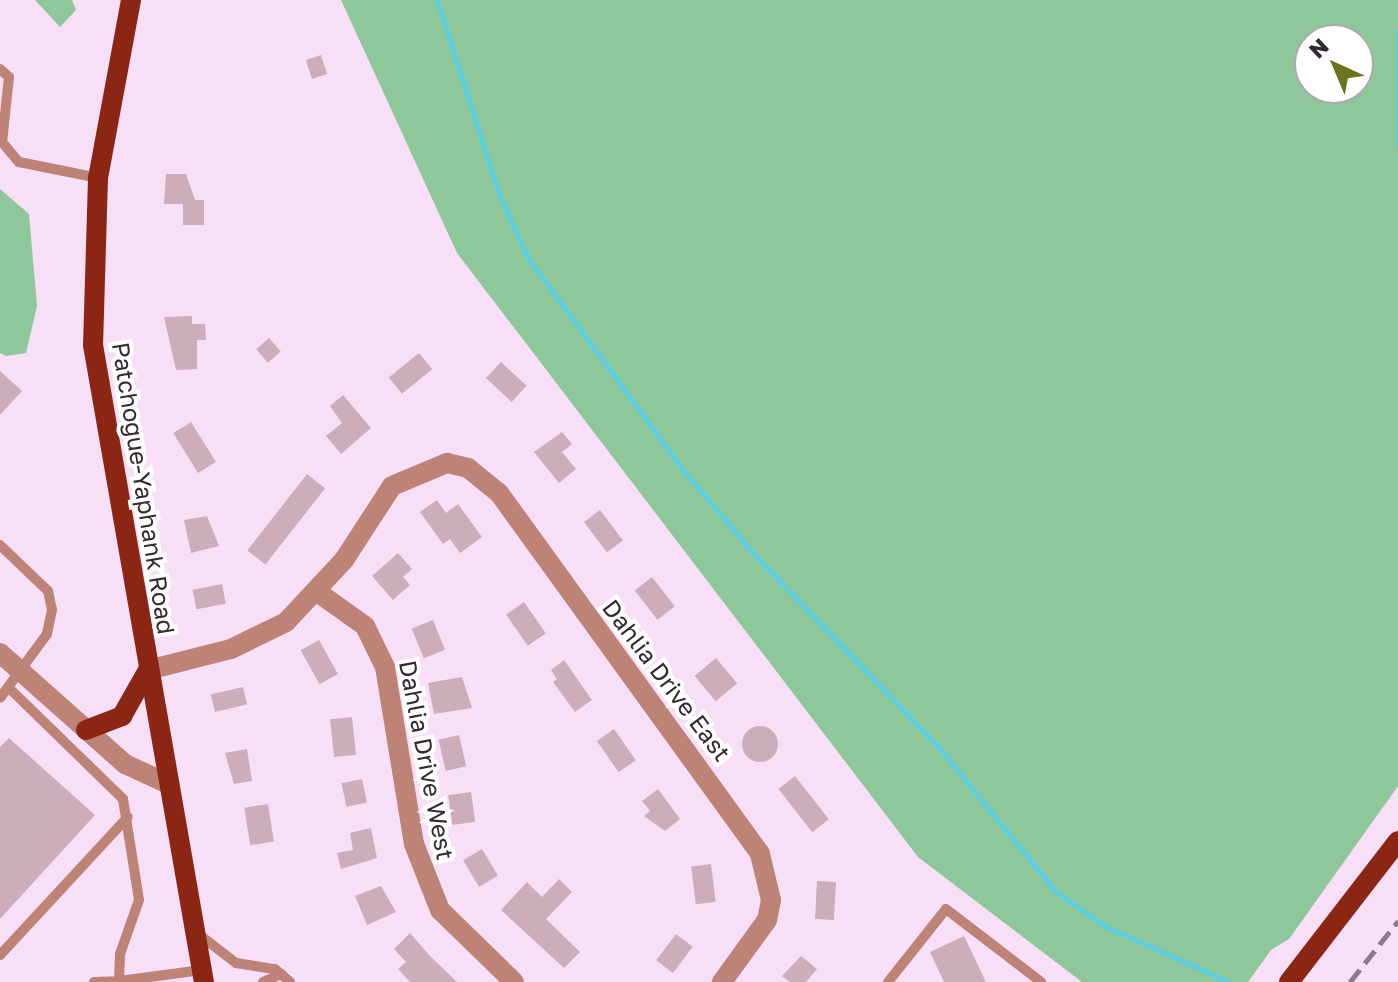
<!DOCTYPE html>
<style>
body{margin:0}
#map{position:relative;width:1398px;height:982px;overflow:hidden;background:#f8dff8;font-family:"Golos Text",sans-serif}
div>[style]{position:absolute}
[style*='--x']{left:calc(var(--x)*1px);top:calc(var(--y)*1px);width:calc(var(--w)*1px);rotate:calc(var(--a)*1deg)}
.green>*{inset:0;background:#8dc79a}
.stream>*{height:5px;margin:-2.5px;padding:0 2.5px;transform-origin:2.5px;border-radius:2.5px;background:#5dcedf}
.building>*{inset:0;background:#ceadbb;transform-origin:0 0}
.round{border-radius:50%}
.service>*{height:10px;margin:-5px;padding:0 5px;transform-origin:5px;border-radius:5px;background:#bd8377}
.minor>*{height:20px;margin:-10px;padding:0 10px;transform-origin:10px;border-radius:10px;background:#bd8377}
.primary>*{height:20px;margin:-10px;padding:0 10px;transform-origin:10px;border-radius:10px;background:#8c2614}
.rail>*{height:5px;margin-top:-2.5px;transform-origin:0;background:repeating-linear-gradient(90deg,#8a7a8a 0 16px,transparent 0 24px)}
span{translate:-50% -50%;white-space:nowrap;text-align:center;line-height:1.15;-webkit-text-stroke:8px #fff;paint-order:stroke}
.street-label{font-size:24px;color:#322932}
.north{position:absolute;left:1294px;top:24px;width:80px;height:80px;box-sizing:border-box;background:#fff;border:2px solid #ada9ad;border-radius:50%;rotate:316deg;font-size:22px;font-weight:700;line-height:32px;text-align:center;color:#322932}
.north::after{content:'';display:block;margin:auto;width:28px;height:36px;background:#6b731c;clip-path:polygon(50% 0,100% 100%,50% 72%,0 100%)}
</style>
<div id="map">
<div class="green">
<div style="clip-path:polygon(35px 0,72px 0,76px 10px,60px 27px)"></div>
<div style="clip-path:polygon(evenodd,341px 0,1398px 0,1398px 786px,1289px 939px,1271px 950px,1248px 982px,1082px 982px,918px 857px,457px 253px,341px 0,1310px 40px,1358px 40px,1358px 88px,1310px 88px,1310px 40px)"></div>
<div style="clip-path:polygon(0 189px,29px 214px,37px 306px,26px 353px,6px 356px,0 353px)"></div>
</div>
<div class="stream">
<div style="--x:437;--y:0;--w:204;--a:72.3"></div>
<div style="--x:499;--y:194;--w:70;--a:65.6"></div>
<div style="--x:528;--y:258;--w:264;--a:53.8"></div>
<div style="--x:684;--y:471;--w:109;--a:49.9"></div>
<div style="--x:754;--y:554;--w:271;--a:46.3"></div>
<div style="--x:941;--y:750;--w:181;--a:51"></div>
<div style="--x:1055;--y:891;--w:61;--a:35"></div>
<div style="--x:1105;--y:926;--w:136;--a:24.3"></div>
<div style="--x:1398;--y:30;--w:116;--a:90"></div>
</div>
<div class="building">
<div style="left:321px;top:55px;width:20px;height:16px;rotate:72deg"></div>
<div style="clip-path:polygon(166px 174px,186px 174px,195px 200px,204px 200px,204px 225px,183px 225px,183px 204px,164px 204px)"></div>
<div style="clip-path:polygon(192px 316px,192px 324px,205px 324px,206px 340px,197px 340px,197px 369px,176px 370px,164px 317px)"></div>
<div style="left:269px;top:338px;width:18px;height:17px;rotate:49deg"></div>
<div style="left:419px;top:353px;width:21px;height:39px;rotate:51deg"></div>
<div style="left:501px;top:362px;width:35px;height:22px;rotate:43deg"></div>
<div style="clip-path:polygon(0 371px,22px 391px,0 415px)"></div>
<div style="clip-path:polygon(343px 395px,371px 428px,341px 454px,326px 436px,342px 423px,330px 406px)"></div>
<div style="left:191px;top:422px;width:47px;height:21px;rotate:58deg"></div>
<div style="clip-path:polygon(562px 432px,572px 444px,562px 452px,576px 469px,559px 483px,534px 452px)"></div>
<div style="left:307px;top:474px;width:23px;height:97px;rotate:38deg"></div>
<div style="clip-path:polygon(437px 500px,446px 513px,458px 504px,482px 537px,460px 553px,450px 539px,443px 544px,420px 512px)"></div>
<div style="left:600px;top:510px;width:38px;height:20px;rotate:53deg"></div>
<div style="clip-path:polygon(207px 516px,219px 546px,191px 553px,184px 520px)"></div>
<div style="clip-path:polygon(398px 553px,412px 569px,403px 577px,410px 585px,393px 600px,372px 576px)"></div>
<div style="left:652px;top:577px;width:37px;height:22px;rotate:52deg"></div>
<div style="left:222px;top:584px;width:20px;height:30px;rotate:79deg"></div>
<div style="left:524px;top:602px;width:38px;height:22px;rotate:55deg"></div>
<div style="left:433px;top:620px;width:32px;height:23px;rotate:68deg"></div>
<div style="left:319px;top:640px;width:39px;height:21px;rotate:61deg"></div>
<div style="left:716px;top:658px;width:33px;height:28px;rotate:50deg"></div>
<div style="clip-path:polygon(564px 660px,592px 700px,575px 712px,553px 682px,557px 679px,551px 670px)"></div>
<div style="clip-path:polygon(462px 677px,472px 708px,434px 714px,428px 683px)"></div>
<div style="left:243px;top:687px;width:18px;height:33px;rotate:77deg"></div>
<div style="left:352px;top:717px;width:38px;height:22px;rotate:84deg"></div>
<div class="round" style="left:742px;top:726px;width:36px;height:36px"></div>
<div style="left:614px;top:729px;width:38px;height:21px;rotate:55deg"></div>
<div style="left:459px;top:735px;width:32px;height:21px;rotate:77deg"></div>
<div style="clip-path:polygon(9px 738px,95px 815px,0 919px,0 747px)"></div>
<div style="clip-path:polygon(247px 749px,252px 781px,234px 784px,225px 753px)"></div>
<div style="left:795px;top:776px;width:55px;height:21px;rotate:52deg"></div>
<div style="left:362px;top:779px;width:24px;height:21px;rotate:78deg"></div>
<div style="clip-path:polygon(658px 789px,680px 819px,665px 831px,644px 816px,650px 811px,642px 801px)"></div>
<div style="left:471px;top:792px;width:30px;height:23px;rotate:82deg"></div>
<div style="left:268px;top:804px;width:38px;height:24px;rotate:81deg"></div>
<div style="clip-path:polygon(371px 828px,377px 858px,341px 869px,337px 853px,353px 850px,350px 833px)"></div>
<div style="left:482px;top:849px;width:31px;height:22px;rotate:59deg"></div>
<div style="left:711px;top:864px;width:38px;height:20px;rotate:83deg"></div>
<div style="clip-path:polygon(559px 879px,572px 892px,546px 919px,580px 952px,564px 968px,501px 910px,527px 882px,542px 897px)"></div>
<div style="left:817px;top:881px;width:19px;height:38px;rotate:3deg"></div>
<div style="clip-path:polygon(381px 886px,396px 912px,367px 925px,355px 896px)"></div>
<div style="clip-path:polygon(410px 933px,430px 956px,457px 982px,410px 982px,398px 969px,406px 962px,394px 949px)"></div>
<div style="left:676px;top:934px;width:21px;height:33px;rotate:37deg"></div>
<div style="clip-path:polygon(964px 936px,986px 982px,944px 982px,930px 952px)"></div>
<div style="clip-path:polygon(801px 956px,817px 969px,806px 982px,790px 982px,782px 976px)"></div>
</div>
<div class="service">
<div style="--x:0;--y:69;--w:12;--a:42"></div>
<div style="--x:9;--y:77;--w:65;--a:96.1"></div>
<div style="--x:2;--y:142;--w:26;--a:50"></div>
<div style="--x:19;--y:162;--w:81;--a:11.4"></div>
<div style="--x:0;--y:545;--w:66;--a:43.8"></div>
<div style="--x:48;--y:591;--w:19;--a:78"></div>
<div style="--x:52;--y:610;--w:25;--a:102"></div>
<div style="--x:47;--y:634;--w:79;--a:126.3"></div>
<div style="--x:9;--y:688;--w:159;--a:44.2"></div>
<div style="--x:123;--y:799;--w:102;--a:81"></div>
<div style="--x:139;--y:900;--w:57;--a:109.4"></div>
<div style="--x:120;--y:954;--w:27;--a:92"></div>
<div style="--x:119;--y:981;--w:84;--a:-7.5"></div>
<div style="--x:197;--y:933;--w:49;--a:37.6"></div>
<div style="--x:236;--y:963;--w:39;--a:9"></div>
<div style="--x:275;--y:969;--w:20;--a:41"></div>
<div style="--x:0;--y:955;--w:188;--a:-47.2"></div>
<div style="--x:94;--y:982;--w:25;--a:-2"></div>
<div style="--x:263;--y:982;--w:20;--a:-24"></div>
<div style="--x:888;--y:982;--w:93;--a:-51.5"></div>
<div style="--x:946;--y:909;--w:120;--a:37.5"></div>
</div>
<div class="minor">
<div style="--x:316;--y:591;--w:60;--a:35.5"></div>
<div style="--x:365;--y:626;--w:46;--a:64"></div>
<div style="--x:385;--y:667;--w:179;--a:80.7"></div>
<div style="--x:414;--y:844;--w:71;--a:68.5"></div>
<div style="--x:440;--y:910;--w:103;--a:44.2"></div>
<div style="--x:0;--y:653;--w:167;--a:41.6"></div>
<div style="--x:125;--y:764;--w:47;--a:24.9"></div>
<div style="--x:148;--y:670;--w:86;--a:-14.2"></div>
<div style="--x:231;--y:649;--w:61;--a:-26.1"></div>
<div style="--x:286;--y:622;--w:85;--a:-46.9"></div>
<div style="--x:344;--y:560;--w:88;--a:-57"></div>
<div style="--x:392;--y:486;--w:60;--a:-22.7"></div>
<div style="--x:447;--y:463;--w:22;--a:13"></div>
<div style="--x:468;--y:468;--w:40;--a:39"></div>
<div style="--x:499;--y:493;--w:445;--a:54.1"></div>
<div style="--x:760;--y:854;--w:47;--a:76.6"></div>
<div style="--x:771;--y:900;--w:20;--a:101"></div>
<div style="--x:767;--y:920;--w:77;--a:126"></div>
</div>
<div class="primary">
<div style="--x:131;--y:0;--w:181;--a:100.5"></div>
<div style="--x:98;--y:178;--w:167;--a:91.7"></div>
<div style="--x:93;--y:345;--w:647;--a:80.12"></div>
<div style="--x:86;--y:730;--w:39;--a:-21"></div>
<div style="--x:122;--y:716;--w:53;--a:-60.5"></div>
<div style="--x:1289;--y:982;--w:178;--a:-52.3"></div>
</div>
<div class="rail">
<div style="--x:1350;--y:982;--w:78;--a:-51.8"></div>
</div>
<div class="street-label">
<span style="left:144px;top:488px;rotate:81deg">Patchogue-Yaphank Road</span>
<span style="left:667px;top:680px;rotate:53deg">Dahlia Drive East</span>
<span style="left:427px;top:760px;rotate:79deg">Dahlia Drive West</span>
</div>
<div class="north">N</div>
</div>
